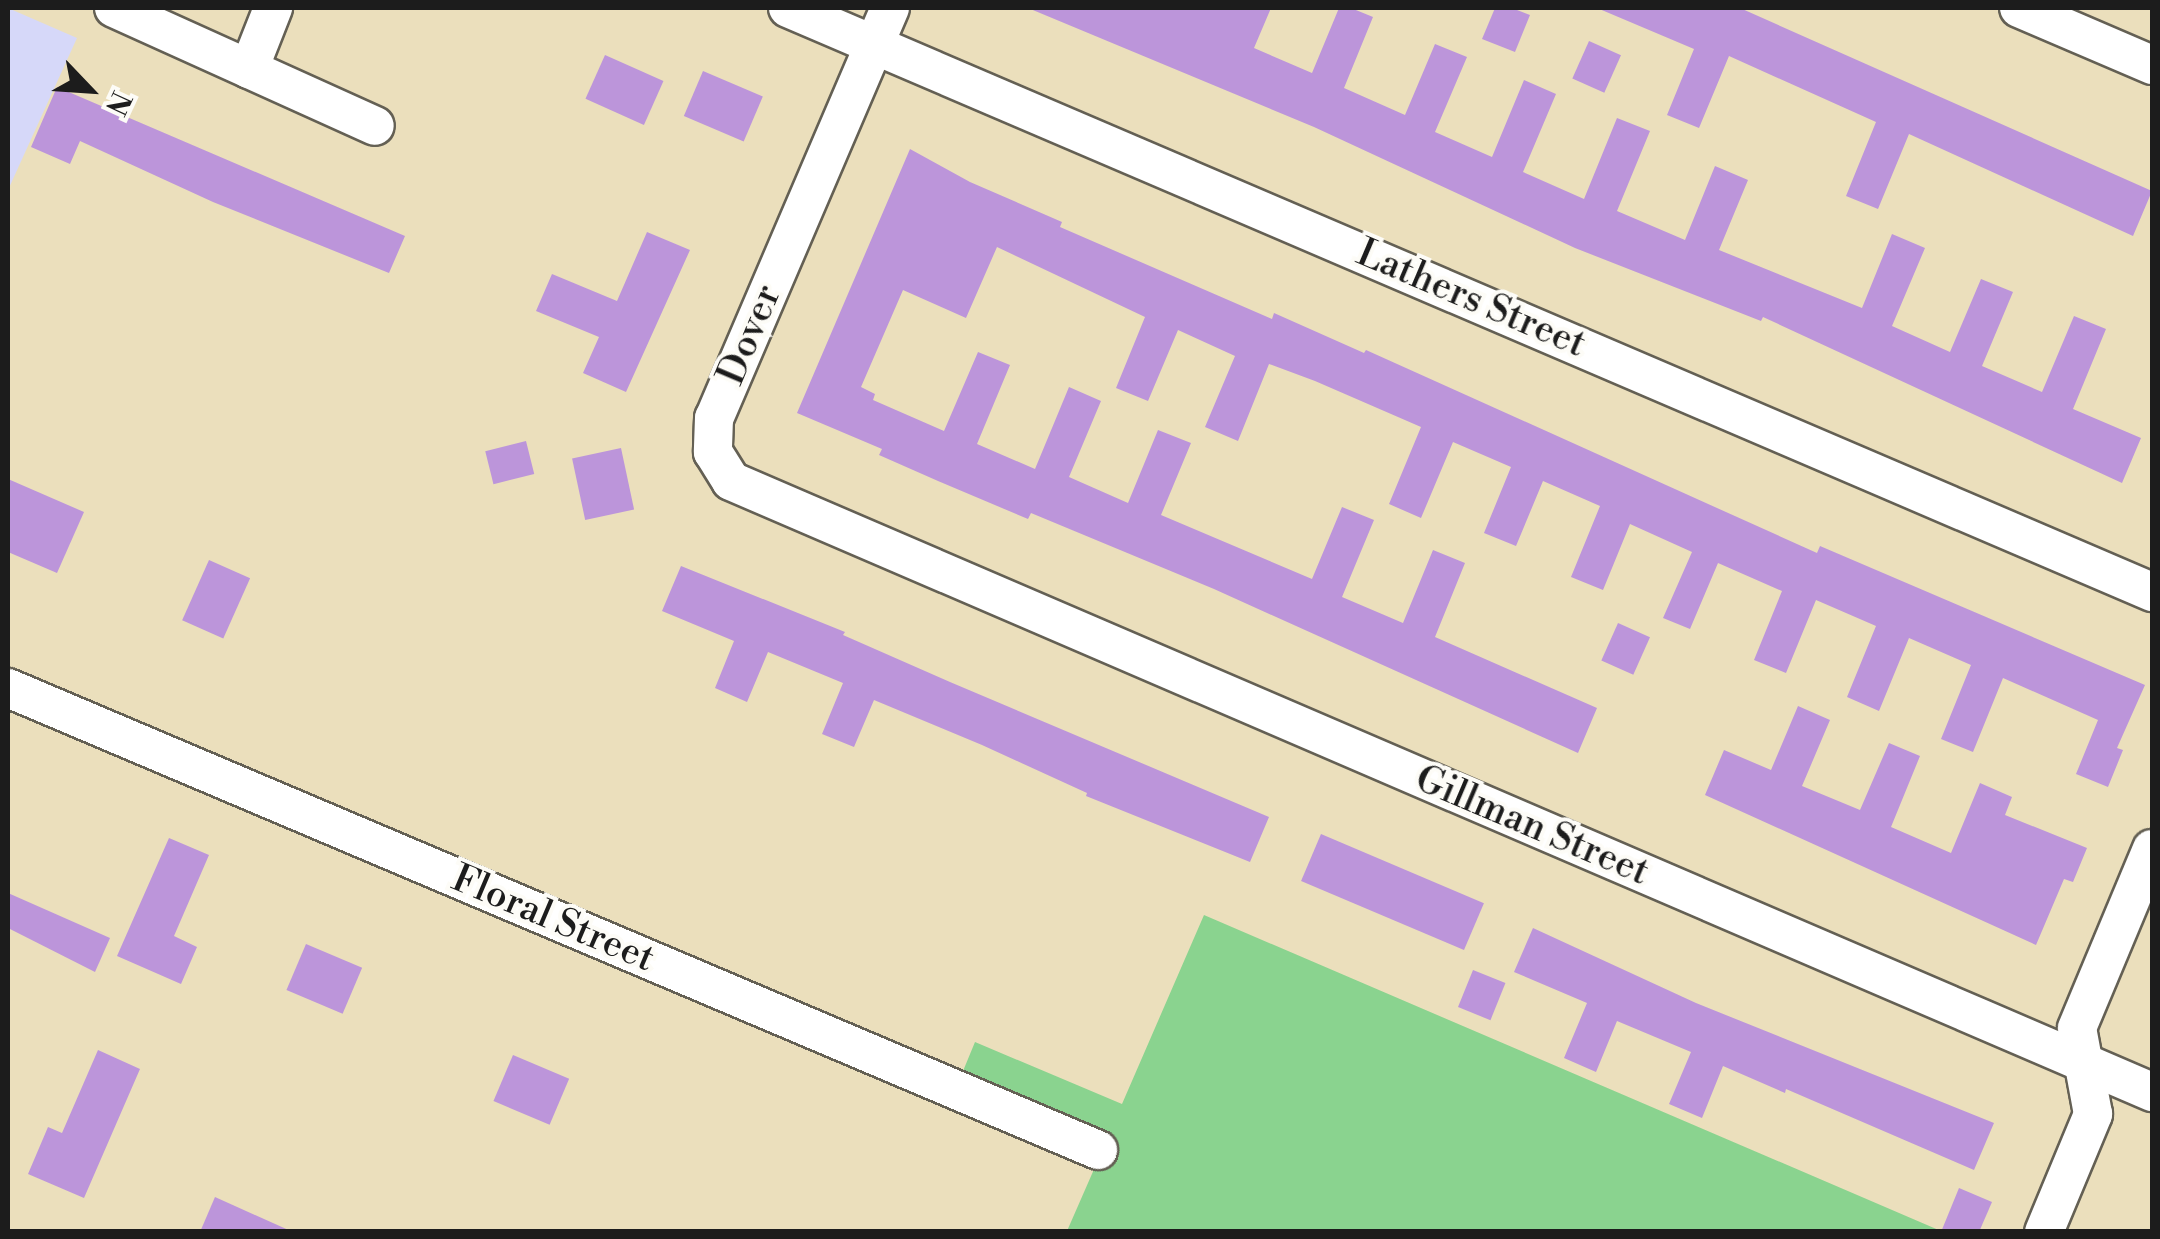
<!DOCTYPE html>
<style>
body{margin:0}
#map{position:relative;width:2160px;height:1239px;overflow:hidden;background:#ebdfbc;font-family:"Libre Bodoni",serif}
div>[style]{position:absolute}
[style*='--x']{left:calc(var(--x)*1px);top:calc(var(--y)*1px);width:calc(var(--w)*1px);rotate:calc(var(--a)*1deg)}
.built>*{inset:0;background:#d6d8f9}
.green>*{inset:0;background:#8ad38f}
.building>*{inset:0;background:#bc95da;transform-origin:0 0}
.roads{filter:drop-shadow(2px 0 #646054) drop-shadow(-2px 0 #646054) drop-shadow(0 2px #646054) drop-shadow(0 -2px #646054)}
.minor>*{height:38px;margin:-19px;padding:0 19px;transform-origin:19px;border-radius:19px;background:#fff}
span{translate:-50% -50%;white-space:nowrap;text-align:center;line-height:1.15;-webkit-text-stroke:8px #fdfcf7;paint-order:stroke}
.street-label{font-size:38px;color:#1c1c1c}
.frame{position:absolute;inset:0;border:10px solid #1c1c1c;pointer-events:none}
.north{position:absolute;left:40px;top:40px;width:100px;height:100px;-webkit-text-stroke:8px #fdfcf7;paint-order:stroke;rotate:115deg;font-size:28px;font-weight:700;line-height:40px;text-align:center;color:#1c1c1c}
.north::after{content:'';display:block;margin:auto;width:35px;height:45px;background:#1c1c1c;clip-path:polygon(50% 0,100% 100%,50% 72%,0 100%)}
</style>
<div id="map">
<div class="built">
<div style="clip-path:polygon(8px 8px,77px 38px,8px 190px)"></div>
</div>
<div class="green">
<div style="clip-path:polygon(1204px 915px,1941px 1231px,1067px 1231px,1102px 1151px,956px 1088px,975px 1042px,1122px 1104px)"></div>
</div>
<div class="building">
<div style="clip-path:polygon(1028px 8px,1271px 8px,1254px 48px,1312px 73px,1339px 8px,1351px 8px,1373px 17px,1344px 88px,1405px 115px,1435px 44px,1467px 57px,1435px 132px,1492px 157px,1524px 80px,1556px 94px,1523px 172px,1584px 199px,1617px 118px,1650px 131px,1617px 211px,1685px 240px,1715px 166px,1748px 180px,1719px 250px,1862px 308px,1892px 234px,1925px 248px,1892px 326px,1950px 352px,1981px 279px,2013px 292px,1982px 366px,2042px 392px,2074px 316px,2106px 329px,2073px 409px,2141px 438px,2122px 483px,1763px 317px,1761px 321px,1575px 248px,1314px 127px)"></div>
<div style="clip-path:polygon(1495px 8px,1512px 8px,1530px 15px,1515px 52px,1482px 39px)"></div>
<div style="clip-path:polygon(1597px 8px,1740px 8px,2152px 191px,2133px 236px,1909px 134px,1878px 209px,1846px 196px,1876px 122px,1729px 56px,1699px 128px,1667px 115px,1694px 49px)"></div>
<div style="left:1589px;top:41px;width:35px;height:41px;rotate:24deg"></div>
<div style="left:605px;top:55px;width:64px;height:48px;rotate:24deg"></div>
<div style="left:703px;top:71px;width:65px;height:49px;rotate:23deg"></div>
<div style="clip-path:polygon(57px 87px,405px 236px,389px 273px,213px 202px,80px 141px,70px 164px,31px 147px)"></div>
<div style="clip-path:polygon(910px 149px,970px 182px,1062px 222px,1060px 227px,1272px 319px,1274px 313px,1364px 353px,1366px 350px,1817px 553px,1820px 546px,2145px 685px,2117px 748px,2123px 750px,2108px 787px,2076px 774px,2098px 720px,2003px 678px,1973px 752px,1941px 739px,1971px 665px,1909px 638px,1879px 711px,1847px 697px,1876px 626px,1816px 600px,1786px 673px,1754px 660px,1782px 591px,1718px 563px,1690px 629px,1663px 618px,1692px 552px,1630px 524px,1603px 590px,1571px 577px,1600px 506px,1543px 481px,1516px 546px,1484px 533px,1511px 467px,1453px 442px,1421px 518px,1389px 504px,1421px 427px,1315px 381px,1269px 364px,1238px 441px,1205px 427px,1235px 356px,1178px 330px,1148px 401px,1116px 388px,1145px 317px,997px 247px,966px 318px,903px 290px,861px 387px,875px 394px,873px 400px,944px 431px,978px 352px,1010px 365px,977px 444px,1035px 469px,1069px 387px,1101px 401px,1069px 477px,1128px 503px,1158px 430px,1191px 443px,1161px 515px,1312px 579px,1342px 507px,1374px 520px,1342px 597px,1403px 623px,1433px 550px,1465px 563px,1435px 637px,1597px 708px,1578px 753px,1214px 589px,1031px 513px,1028px 519px,938px 481px,879px 455px,882px 449px,797px 413px)"></div>
<div style="clip-path:polygon(647px 232px,690px 250px,626px 392px,583px 373px,599px 337px,536px 311px,552px 274px,617px 301px)"></div>
<div style="left:526px;top:441px;width:34px;height:42px;rotate:76deg"></div>
<div style="left:621px;top:448px;width:63px;height:50px;rotate:78deg"></div>
<div style="clip-path:polygon(8px 479px,84px 512px,57px 573px,8px 552px)"></div>
<div style="left:209px;top:560px;width:45px;height:66px;rotate:24deg"></div>
<div style="clip-path:polygon(681px 566px,845px 632px,843px 635px,950px 682px,1269px 817px,1250px 862px,1086px 796px,1087px 793px,982px 745px,874px 700px,854px 747px,822px 734px,843px 683px,768px 652px,747px 702px,715px 688px,734px 641px,662px 611px)"></div>
<div style="left:1618px;top:623px;width:35px;height:41px;rotate:24deg"></div>
<div style="clip-path:polygon(1798px 706px,1830px 720px,1802px 786px,1860px 810px,1889px 743px,1920px 756px,1891px 827px,1951px 853px,1980px 783px,2012px 797px,2005px 815px,2087px 848px,2073px 882px,2064px 879px,2036px 945px,1705px 795px,1724px 750px,1771px 770px)"></div>
<div style="left:1321px;top:834px;width:177px;height:51px;rotate:23deg"></div>
<div style="clip-path:polygon(169px 838px,209px 855px,174px 936px,197px 947px,181px 984px,117px 956px)"></div>
<div style="clip-path:polygon(8px 893px,110px 938px,95px 972px,8px 928px)"></div>
<div style="clip-path:polygon(1533px 928px,1696px 1003px,1994px 1123px,1974px 1170px,1786px 1089px,1785px 1093px,1723px 1066px,1702px 1118px,1669px 1104px,1691px 1052px,1617px 1021px,1596px 1072px,1564px 1058px,1587px 1003px,1514px 972px)"></div>
<div style="left:306px;top:944px;width:61px;height:50px;rotate:23deg"></div>
<div style="left:1473px;top:970px;width:35px;height:40px;rotate:22deg"></div>
<div style="clip-path:polygon(98px 1050px,140px 1069px,84px 1198px,28px 1174px,48px 1127px,62px 1133px)"></div>
<div style="left:513px;top:1055px;width:61px;height:50px;rotate:23deg"></div>
<div style="clip-path:polygon(1959px 1188px,1992px 1202px,1979px 1232px,1941px 1232px)"></div>
<div style="clip-path:polygon(215px 1197px,293px 1232px,200px 1232px)"></div>
</div>
<div class="roads">
<div class="minor">
<div style="--x:114;--y:8;--w:286;--a:24.3"></div>
<div style="--x:788;--y:8;--w:1484;--a:23.18"></div>
<div style="--x:890;--y:8;--w:446;--a:113.2"></div>
<div style="--x:714;--y:418;--w:34;--a:92"></div>
<div style="--x:713;--y:452;--w:34;--a:58"></div>
<div style="--x:731;--y:481;--w:1547;--a:23.27"></div>
<div style="--x:2019;--y:8;--w:145;--a:23.2"></div>
<div style="--x:249;--y:69;--w:66;--a:-68.5"></div>
<div style="--x:8;--y:688;--w:1184;--a:22.97"></div>
<div style="--x:2044;--y:1232;--w:128;--a:-67.4"></div>
<div style="--x:2093;--y:1114;--w:87;--a:-100.5"></div>
<div style="--x:2077;--y:1028;--w:194;--a:-67.3"></div>
</div>
</div>
<div class="street-label">
<span style="left:1471px;top:299px;rotate:23deg">Lathers Street</span>
<span style="left:750px;top:335px;rotate:-67deg">Dover</span>
<span style="left:1532px;top:826px;rotate:23deg">Gillman Street</span>
<span style="left:553px;top:919px;rotate:23deg">Floral Street</span>
</div>
<div class="frame"></div>
<div class="north">N</div>
</div>
